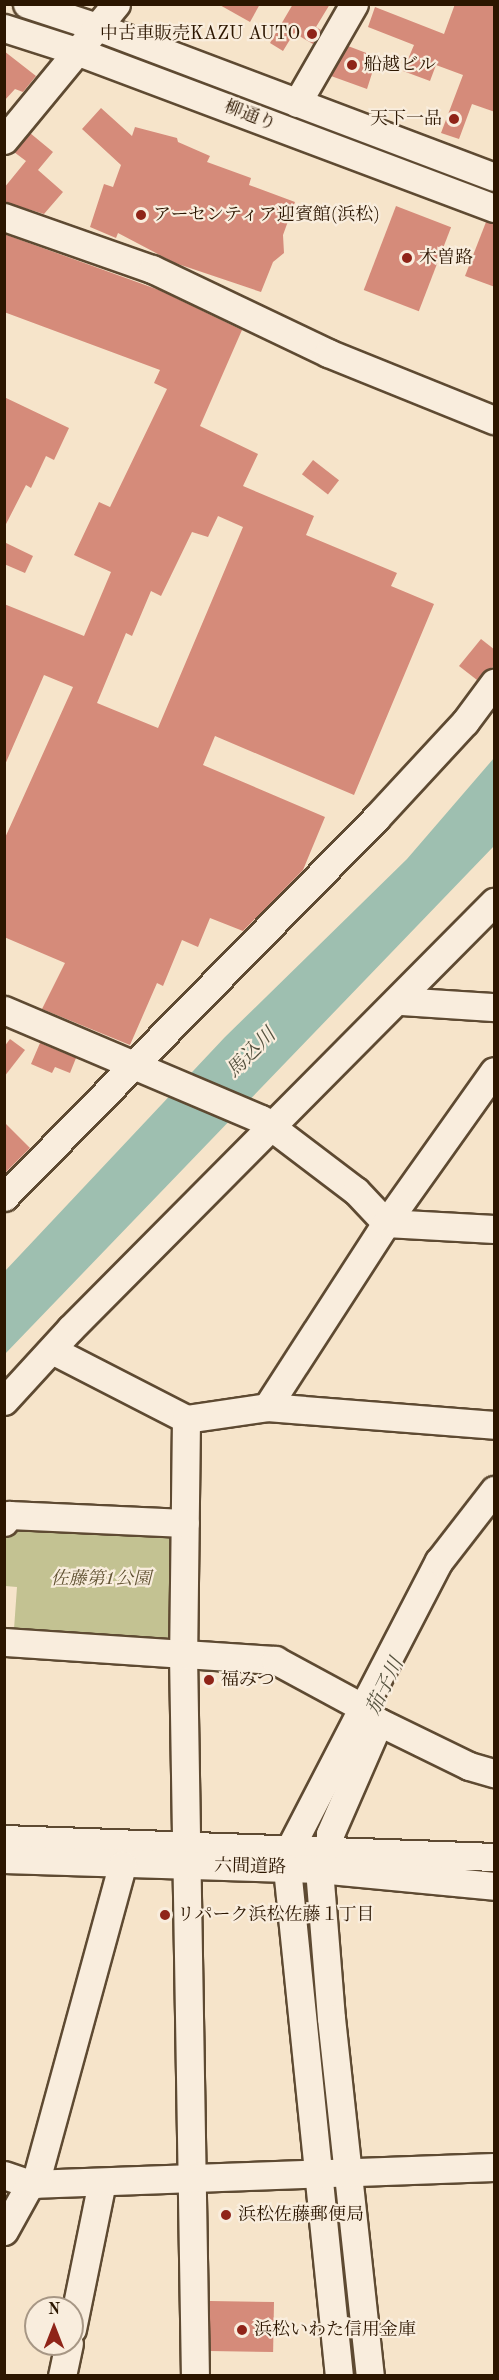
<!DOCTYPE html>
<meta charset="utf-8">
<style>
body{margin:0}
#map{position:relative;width:499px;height:2380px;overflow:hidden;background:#f6e4ca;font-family:"Old Standard TT","Noto Serif JP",serif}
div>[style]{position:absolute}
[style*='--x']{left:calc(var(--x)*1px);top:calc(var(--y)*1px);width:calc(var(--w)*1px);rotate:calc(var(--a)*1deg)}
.green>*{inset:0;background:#c3c292}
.water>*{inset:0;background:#9ebfb0}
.river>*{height:33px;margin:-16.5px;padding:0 16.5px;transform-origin:16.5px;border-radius:16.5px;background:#9ebfb0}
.building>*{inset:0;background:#d58b7a;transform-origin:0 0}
.roads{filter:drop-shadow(2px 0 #5e4a32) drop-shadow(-2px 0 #5e4a32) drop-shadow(0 2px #5e4a32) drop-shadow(0 -2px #5e4a32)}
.minor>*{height:27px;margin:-13.5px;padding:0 13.5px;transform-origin:13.5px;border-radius:13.5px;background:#f9eddd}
.dots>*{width:16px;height:16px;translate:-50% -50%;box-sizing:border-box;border:3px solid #f9eddd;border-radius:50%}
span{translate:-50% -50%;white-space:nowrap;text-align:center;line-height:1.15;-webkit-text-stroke:4.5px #f9eddd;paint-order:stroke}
.poi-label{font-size:18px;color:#2c1600}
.right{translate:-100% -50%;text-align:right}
.left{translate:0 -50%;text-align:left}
.street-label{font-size:18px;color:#2c1600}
.park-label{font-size:18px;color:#615233;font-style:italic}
.water-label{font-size:20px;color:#54513e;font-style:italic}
.frame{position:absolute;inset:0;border:6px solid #2c1600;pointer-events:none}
.north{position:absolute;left:24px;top:2296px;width:60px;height:60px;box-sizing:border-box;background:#f9eddd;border:2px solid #a79785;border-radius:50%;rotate:0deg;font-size:16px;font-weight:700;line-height:24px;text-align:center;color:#2c1600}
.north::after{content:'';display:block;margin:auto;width:21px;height:27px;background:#8f2418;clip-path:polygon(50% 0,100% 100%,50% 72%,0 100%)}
</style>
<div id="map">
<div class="green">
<div style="clip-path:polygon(13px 1519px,172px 1526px,172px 1640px,14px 1629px,17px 1587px,5px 1586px,5px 1531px)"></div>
</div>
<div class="water">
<div style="clip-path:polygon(494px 758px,494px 846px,5px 1354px,5px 1271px,225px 1037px,407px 859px)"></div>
</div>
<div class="river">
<div style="--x:306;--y:1883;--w:40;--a:-85.7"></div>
<div style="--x:309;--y:1843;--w:75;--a:-63.8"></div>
</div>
<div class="building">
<div style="clip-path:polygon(218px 4px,260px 4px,250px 22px)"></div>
<div style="clip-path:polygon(293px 4px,330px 4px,316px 27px,321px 30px,313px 44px,294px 33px,283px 51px,270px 43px)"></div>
<div style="clip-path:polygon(455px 4px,495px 4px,495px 112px,472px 104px,459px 139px,441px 133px,463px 75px,436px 65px,430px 81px,403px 71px,414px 45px,368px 27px,375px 7px,444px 34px)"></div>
<div style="clip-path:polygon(348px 46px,369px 54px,365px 64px,374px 67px,367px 89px,331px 76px)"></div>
<div style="clip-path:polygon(4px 51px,36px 76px,23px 92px,15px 89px,4px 101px)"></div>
<div style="clip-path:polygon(101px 108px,132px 136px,135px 127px,177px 138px,178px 142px,210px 156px,207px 162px,251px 178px,249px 185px,295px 202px,283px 235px,284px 253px,273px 262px,261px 292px,175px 263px,118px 233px,116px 238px,90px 227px,104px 184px,113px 187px,121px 165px,82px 129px)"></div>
<div style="clip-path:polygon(30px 133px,53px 152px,38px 170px,63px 192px,44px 214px,4px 202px,4px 188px,26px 161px,14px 152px)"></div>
<div style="left:396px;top:206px;width:59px;height:90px;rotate:21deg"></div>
<div style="clip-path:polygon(486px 222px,495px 223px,495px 287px,465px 276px)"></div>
<div style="clip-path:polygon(evenodd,4px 234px,159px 290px,242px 330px,200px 426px,258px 454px,243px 486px,314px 516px,306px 535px,397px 573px,391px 586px,434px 604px,354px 795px,215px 736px,203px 765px,325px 817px,303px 870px,243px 931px,210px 918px,198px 947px,182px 940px,163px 986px,157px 983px,130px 1045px,42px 1009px,65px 963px,4px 937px,4px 840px,73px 687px,44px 675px,4px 767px,4px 604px,84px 636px,111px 572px,74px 555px,99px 502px,110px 507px,167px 389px,154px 383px,160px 370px,4px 312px,4px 234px,218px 516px,243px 527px,158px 728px,97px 703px,126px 633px,132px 636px,151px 591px,161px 596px,192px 532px,208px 537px,218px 516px)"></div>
<div style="clip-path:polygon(4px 397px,69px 428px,54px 460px,46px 456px,31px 488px,26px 485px,4px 528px)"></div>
<div style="left:313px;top:460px;width:33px;height:18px;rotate:38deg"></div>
<div style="clip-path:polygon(4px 542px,33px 556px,25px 573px,4px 564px)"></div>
<div style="clip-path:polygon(481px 639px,495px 650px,495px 665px,477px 680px,459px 666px)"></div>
<div style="clip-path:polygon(10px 1039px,25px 1050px,4px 1077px,4px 1047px)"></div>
<div style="clip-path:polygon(40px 1043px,76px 1058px,70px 1073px,55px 1067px,52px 1073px,31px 1064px)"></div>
<div style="clip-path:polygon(4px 1122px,30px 1148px,4px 1174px)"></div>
<div style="left:210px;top:2301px;width:64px;height:50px;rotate:1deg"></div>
</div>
<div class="roads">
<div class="minor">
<div style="--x:27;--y:4;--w:77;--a:18.2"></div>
<div style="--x:100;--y:28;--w:421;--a:20.7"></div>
<div style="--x:4;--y:28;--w:79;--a:17.7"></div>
<div style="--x:79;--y:52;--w:443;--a:20.6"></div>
<div style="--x:297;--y:103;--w:114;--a:-60.1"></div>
<div style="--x:4;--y:140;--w:176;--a:-50.5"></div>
<div style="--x:4;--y:217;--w:157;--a:19.4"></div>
<div style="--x:152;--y:269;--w:195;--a:25.5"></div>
<div style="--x:328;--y:353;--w:179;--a:22"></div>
<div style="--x:400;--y:1001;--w:94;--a:3.7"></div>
<div style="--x:4;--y:1010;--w:279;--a:23"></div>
<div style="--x:261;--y:1119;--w:119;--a:37.2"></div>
<div style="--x:356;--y:1191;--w:44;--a:46.8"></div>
<div style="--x:386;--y:1223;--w:108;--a:3.2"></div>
<div style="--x:4;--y:1197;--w:531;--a:-45.53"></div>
<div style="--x:376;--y:818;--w:131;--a:-47.2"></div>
<div style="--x:465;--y:722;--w:49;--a:-53.4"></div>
<div style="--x:52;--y:1350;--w:151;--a:27.2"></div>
<div style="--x:186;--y:1419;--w:235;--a:90.7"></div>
<div style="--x:183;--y:1654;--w:722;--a:89.05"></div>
<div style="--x:4;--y:1401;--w:98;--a:-47.5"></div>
<div style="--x:70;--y:1329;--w:602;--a:-45.2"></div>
<div style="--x:267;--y:1407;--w:219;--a:-57.1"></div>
<div style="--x:386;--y:1223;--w:186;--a:-54.6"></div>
<div style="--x:186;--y:1419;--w:82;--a:-8.4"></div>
<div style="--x:267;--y:1407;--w:228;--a:4.5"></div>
<div style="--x:4;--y:1522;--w:9;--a:-54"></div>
<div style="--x:9;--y:1515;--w:176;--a:2.6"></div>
<div style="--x:4;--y:1642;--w:272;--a:3.8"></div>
<div style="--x:275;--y:1660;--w:99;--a:28.4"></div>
<div style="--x:4;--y:1839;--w:490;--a:2.1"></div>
<div style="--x:290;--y:1848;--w:323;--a:-62.6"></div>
<div style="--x:439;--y:1561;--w:90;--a:-52.2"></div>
<div style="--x:329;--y:1850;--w:16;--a:-86"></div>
<div style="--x:330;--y:1834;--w:122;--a:-66.4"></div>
<div style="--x:379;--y:1722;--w:100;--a:26.1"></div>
<div style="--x:469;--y:1766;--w:26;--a:16"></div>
<div style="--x:4;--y:1859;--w:315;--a:1.8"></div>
<div style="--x:319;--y:1869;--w:176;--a:5.5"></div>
<div style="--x:287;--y:1868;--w:511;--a:84.16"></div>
<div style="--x:319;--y:1869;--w:149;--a:85.4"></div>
<div style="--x:331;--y:2018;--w:360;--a:83.8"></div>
<div style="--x:4;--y:2175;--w:28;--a:19"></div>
<div style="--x:30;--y:2184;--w:464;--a:-2.1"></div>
<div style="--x:35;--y:2184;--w:331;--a:-74.7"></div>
<div style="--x:4;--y:2231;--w:54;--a:-61"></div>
<div style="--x:72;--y:2329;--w:150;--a:-78.5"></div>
<div style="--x:62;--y:2376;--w:33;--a:-78"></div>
</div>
</div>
<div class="dots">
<div style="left:312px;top:34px;background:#8f2418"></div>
<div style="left:352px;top:65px;background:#8f2418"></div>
<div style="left:454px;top:119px;background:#8f2418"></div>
<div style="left:141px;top:215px;background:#8f2418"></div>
<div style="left:407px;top:258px;background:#8f2418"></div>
<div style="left:209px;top:1680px;background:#8f2418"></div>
<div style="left:165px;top:1915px;background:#8f2418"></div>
<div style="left:226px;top:2215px;background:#8f2418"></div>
<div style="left:242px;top:2330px;background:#8f2418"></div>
</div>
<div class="poi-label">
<span class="right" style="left:300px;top:34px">中古車販売KAZU AUTO</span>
<span class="left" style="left:364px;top:65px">船越ビル</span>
<span class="right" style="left:442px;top:119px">天下一品</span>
<span class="left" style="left:153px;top:215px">アーセンティア迎賓館(浜松)</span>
<span class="left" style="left:419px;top:258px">木曽路</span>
<span class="left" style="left:221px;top:1680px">福みつ</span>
<span class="left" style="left:177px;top:1915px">リパーク浜松佐藤１丁目</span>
<span class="left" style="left:238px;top:2215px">浜松佐藤郵便局</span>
<span class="left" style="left:254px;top:2330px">浜松いわた信用金庫</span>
</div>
<div class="street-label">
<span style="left:250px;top:116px;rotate:21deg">柳通り</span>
<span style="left:250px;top:1867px;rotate:1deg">六間道路</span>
</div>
<div class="park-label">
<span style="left:101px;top:1579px">佐藤第1公園</span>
</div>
<div class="water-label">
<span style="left:252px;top:1054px;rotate:-45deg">馬込川</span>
<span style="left:386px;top:1687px;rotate:-64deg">茄子川</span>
</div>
<div class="frame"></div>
<div class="north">N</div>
</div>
